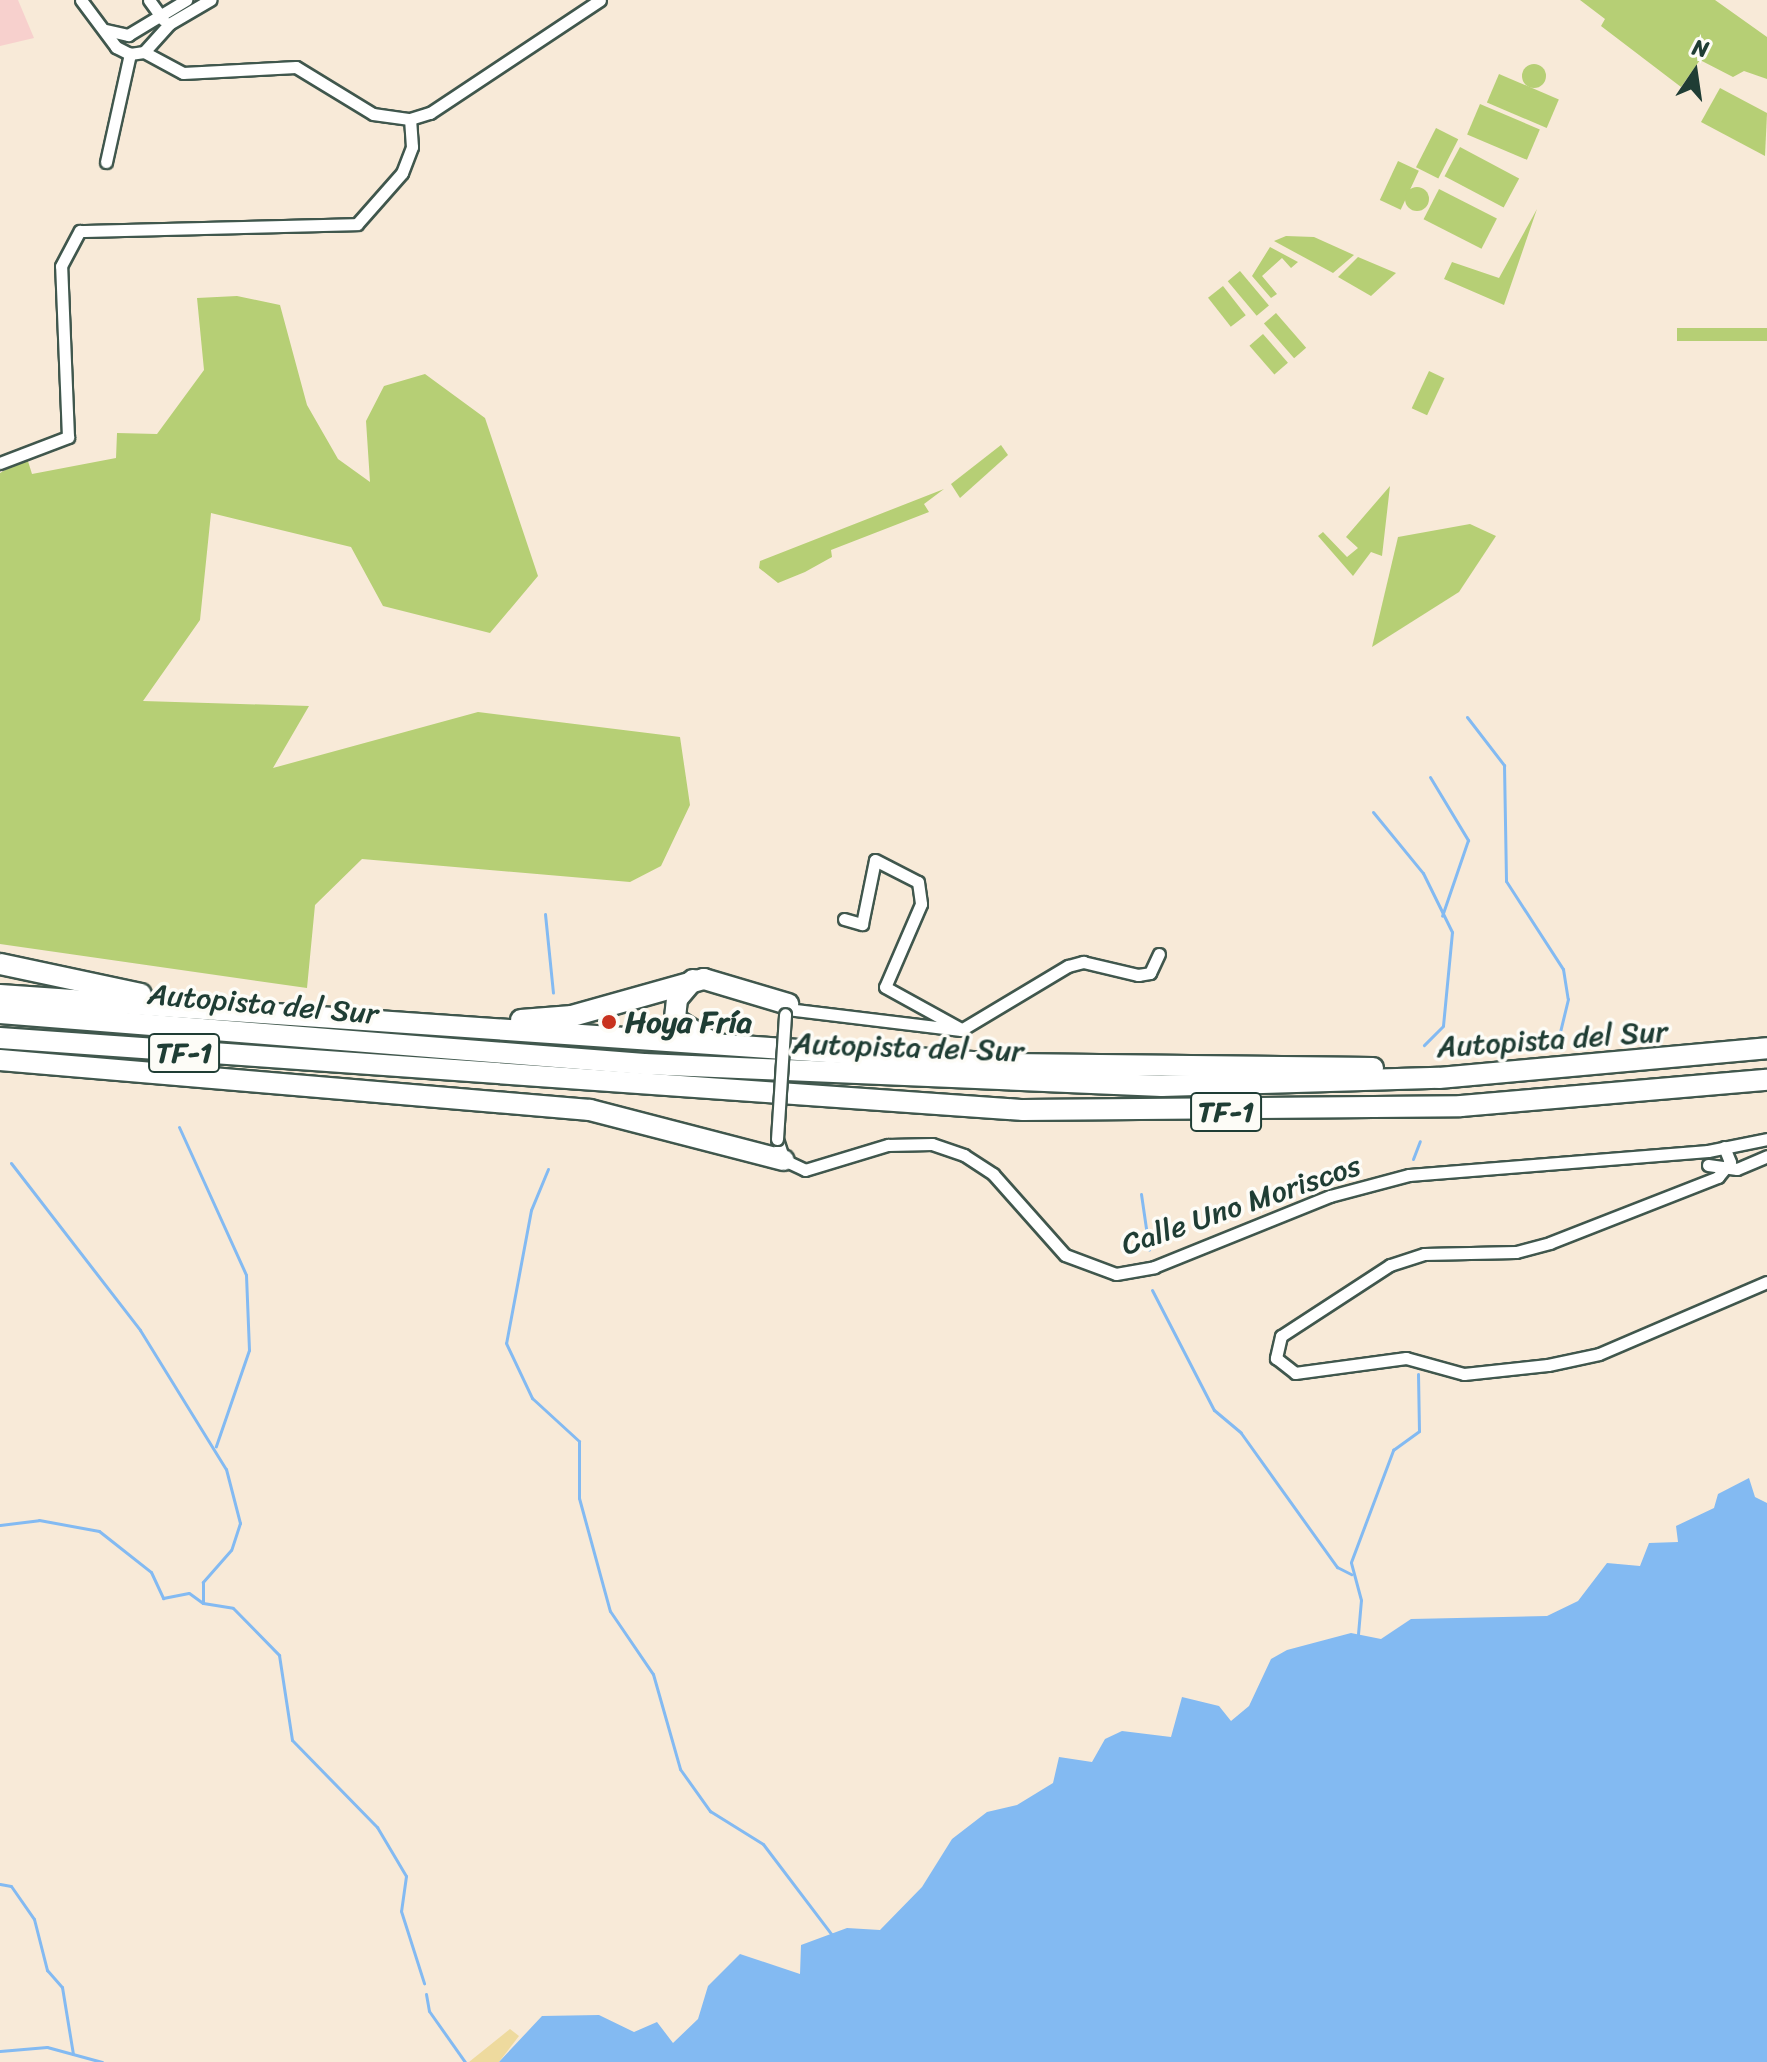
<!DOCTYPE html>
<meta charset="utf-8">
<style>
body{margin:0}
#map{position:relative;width:1767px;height:2062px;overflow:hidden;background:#f8ead8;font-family:Sriracha,sans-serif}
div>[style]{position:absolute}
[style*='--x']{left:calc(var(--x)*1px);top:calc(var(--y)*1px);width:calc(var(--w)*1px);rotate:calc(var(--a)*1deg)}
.built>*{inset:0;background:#f7d0cd}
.green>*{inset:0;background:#b6cf75;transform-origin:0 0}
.round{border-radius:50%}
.sand>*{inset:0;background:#eeda9e}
.water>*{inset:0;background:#83baf2}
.stream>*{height:3px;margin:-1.5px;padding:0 1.5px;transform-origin:1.5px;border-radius:1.5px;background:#83baf2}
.roads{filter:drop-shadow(2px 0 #40574d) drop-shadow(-2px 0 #40574d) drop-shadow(0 2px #40574d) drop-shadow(0 -2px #40574d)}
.minor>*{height:11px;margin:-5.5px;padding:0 5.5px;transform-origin:5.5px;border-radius:5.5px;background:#fff}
.motorway>*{height:20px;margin:-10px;padding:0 10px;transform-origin:10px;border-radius:10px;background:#fff}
.bridges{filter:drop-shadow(2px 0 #40574d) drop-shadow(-2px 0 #40574d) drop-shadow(0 2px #40574d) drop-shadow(0 -2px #40574d)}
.minor-bridge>*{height:11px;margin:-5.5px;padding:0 5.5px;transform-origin:5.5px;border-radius:5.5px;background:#fff}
.dots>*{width:22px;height:22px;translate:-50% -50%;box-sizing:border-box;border:4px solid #fdfcf7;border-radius:50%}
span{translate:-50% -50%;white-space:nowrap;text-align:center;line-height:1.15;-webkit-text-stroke:7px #fdfcf7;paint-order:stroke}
.shield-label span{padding:2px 6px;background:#fdfcf7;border:2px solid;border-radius:6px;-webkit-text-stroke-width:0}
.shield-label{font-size:28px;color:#1f3d34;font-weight:700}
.street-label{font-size:30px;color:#1f3d34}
.poi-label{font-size:30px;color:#1f3d34;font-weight:700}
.left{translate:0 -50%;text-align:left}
.north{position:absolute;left:1655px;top:32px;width:80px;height:80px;-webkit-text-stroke:6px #fdfcf7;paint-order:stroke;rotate:13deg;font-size:22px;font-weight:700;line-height:32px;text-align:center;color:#1f3d34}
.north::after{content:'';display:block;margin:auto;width:28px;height:36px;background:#1f3d34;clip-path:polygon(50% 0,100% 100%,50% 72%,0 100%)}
</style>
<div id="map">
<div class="built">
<div style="clip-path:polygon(0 0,18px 0,34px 38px,0 46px)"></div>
</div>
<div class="green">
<div style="clip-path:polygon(1580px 0,1715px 0,1767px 37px,1767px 79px,1744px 71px,1733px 77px,1700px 60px,1681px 87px,1601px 26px,1605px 19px)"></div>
<div class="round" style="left:1522px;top:64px;width:24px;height:24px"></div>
<div style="left:1499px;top:74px;width:65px;height:31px;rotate:23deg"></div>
<div style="clip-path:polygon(1720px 88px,1767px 113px,1765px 156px,1701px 122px)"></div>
<div style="left:1480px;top:104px;width:65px;height:33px;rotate:23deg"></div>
<div style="left:1436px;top:128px;width:25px;height:44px;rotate:27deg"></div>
<div style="left:1460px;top:147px;width:67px;height:33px;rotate:28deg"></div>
<div style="left:1398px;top:161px;width:23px;height:43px;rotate:25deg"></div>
<div class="round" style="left:1405px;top:187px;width:24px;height:24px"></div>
<div style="left:1439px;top:189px;width:65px;height:34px;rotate:27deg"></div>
<div style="clip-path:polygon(1537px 209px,1504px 305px,1444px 279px,1452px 262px,1499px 278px)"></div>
<div style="clip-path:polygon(1286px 236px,1314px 237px,1354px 255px,1333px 273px,1274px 241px)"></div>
<div style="clip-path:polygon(1270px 247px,1298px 262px,1291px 268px,1282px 258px,1262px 276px,1277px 294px,1271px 298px,1252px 276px)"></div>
<div style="clip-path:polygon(1358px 257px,1396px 273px,1371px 296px,1338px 277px)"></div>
<div style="left:1240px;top:271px;width:45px;height:16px;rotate:50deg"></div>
<div style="left:1223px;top:286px;width:37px;height:19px;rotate:52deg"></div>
<div style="clip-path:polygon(237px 296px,280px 305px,307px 405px,338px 459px,370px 482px,366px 421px,384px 386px,425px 374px,485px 418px,538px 576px,490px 633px,383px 606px,351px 547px,211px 513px,200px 620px,143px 701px,309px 706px,273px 768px,478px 712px,680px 737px,690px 805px,661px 866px,630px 882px,362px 859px,315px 905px,307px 988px,0 944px,0 473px,27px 458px,32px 474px,116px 458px,117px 433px,157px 434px,204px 370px,197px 298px)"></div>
<div style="left:1276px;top:313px;width:46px;height:16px;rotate:49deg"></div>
<div style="left:1767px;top:328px;width:13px;height:90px;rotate:90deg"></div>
<div style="left:1263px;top:334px;width:38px;height:18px;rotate:49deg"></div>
<div style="left:1429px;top:371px;width:17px;height:41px;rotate:25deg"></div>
<div style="clip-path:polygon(1001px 445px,1008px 455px,960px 498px,951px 484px)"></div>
<div style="clip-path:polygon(1390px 486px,1382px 556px,1371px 552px,1353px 576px,1318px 536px,1323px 532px,1347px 557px,1358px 548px,1346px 537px)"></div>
<div style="clip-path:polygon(944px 489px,924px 504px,929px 512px,831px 550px,832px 557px,805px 572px,778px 583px,759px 568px,760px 561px)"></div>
<div style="clip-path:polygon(1470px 524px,1496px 536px,1459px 592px,1372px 647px,1398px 537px)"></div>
</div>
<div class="sand">
<div style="clip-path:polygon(510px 2029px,519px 2036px,499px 2062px,469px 2062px)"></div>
</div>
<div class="water">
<div style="clip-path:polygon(1749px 1478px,1755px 1497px,1767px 1503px,1767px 2062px,499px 2062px,542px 2016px,599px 2015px,634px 2032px,657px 2022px,673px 2043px,698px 2019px,708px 1986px,740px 1954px,800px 1974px,801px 1945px,847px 1928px,880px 1930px,922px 1887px,952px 1839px,987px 1812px,1017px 1805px,1053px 1783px,1059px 1757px,1092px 1762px,1105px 1739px,1122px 1731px,1171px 1737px,1182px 1697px,1219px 1706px,1231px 1721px,1249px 1706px,1271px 1659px,1287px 1650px,1351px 1633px,1381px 1639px,1411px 1619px,1547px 1616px,1578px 1601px,1607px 1563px,1640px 1566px,1649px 1543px,1678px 1542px,1676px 1526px,1714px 1508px,1718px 1494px)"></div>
</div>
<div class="stream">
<div style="--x:1467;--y:717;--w:61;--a:52.4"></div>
<div style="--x:1504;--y:765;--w:116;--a:89"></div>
<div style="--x:1506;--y:881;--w:105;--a:57.1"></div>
<div style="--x:1563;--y:969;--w:30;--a:81"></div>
<div style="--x:1568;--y:999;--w:42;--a:103.7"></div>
<div style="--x:1430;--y:777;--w:74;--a:58.9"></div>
<div style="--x:1468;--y:840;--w:80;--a:108.9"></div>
<div style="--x:1373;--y:812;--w:79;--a:50.7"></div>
<div style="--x:1423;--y:873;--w:66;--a:63.8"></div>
<div style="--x:1452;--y:932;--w:94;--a:95.5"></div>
<div style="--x:1443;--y:1026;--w:27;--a:135"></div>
<div style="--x:545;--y:914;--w:79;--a:84.2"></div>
<div style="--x:179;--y:1127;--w:162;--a:65.6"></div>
<div style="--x:246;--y:1275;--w:75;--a:87.7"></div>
<div style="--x:249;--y:1350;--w:102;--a:109"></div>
<div style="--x:1413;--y:1159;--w:19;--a:-69"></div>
<div style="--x:11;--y:1163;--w:211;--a:52.3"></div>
<div style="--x:140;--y:1330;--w:163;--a:58.3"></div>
<div style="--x:226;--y:1469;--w:56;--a:75.5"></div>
<div style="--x:240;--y:1523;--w:28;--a:108"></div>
<div style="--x:231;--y:1550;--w:43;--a:131.2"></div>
<div style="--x:203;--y:1582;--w:21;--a:90"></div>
<div style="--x:203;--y:1603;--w:30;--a:9"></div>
<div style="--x:233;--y:1608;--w:66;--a:45.6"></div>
<div style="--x:279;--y:1655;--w:86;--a:81.3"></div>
<div style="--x:292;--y:1740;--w:122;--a:45.7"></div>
<div style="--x:377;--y:1827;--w:57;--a:59.4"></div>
<div style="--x:406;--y:1876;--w:35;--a:98"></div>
<div style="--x:401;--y:1911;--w:76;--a:72.3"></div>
<div style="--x:548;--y:1169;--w:44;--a:112.5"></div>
<div style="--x:531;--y:1210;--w:135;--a:100.6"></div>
<div style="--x:506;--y:1343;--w:61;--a:64.7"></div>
<div style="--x:532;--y:1398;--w:64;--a:42.5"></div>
<div style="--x:579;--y:1441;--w:57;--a:90"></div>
<div style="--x:579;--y:1498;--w:117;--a:74.7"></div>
<div style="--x:610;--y:1611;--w:76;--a:55.7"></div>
<div style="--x:653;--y:1674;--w:99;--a:74.1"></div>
<div style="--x:680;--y:1769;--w:52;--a:54.5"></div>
<div style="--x:710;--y:1811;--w:62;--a:31.9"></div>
<div style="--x:763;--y:1844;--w:114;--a:52.8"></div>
<div style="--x:1141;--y:1194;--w:56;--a:81.7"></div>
<div style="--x:1152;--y:1290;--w:135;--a:62.7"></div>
<div style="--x:1214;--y:1410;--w:35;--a:40"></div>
<div style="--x:1241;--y:1433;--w:165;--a:54.4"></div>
<div style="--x:1337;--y:1567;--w:16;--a:27"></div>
<div style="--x:0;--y:1525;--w:39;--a:-7"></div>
<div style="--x:39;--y:1520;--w:61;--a:10.4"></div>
<div style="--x:99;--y:1531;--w:66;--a:38.3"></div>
<div style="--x:151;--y:1572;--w:29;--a:65"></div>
<div style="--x:163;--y:1598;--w:26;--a:-11"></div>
<div style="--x:189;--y:1593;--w:17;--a:36"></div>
<div style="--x:1358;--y:1634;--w:34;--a:-85"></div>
<div style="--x:1361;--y:1600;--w:39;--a:-105"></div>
<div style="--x:1351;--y:1562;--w:120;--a:-69.4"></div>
<div style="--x:1393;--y:1450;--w:32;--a:-36"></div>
<div style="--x:1419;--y:1431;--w:57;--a:-91"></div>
<div style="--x:0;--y:1884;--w:11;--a:10"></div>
<div style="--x:11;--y:1886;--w:40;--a:55.1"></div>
<div style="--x:34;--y:1919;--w:53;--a:75.7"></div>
<div style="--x:47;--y:1970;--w:23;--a:49"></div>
<div style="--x:62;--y:1987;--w:68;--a:80.7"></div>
<div style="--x:426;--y:1994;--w:17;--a:80"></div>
<div style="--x:429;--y:2011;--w:62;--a:54.8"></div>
<div style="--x:0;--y:2051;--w:47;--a:-4.9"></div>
<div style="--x:47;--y:2047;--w:57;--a:15.3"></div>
</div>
<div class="roads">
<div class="minor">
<div style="--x:81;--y:0;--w:59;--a:53.3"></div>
<div style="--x:116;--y:47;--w:16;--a:27"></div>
<div style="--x:130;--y:54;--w:14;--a:-8"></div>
<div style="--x:144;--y:52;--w:38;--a:-48"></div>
<div style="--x:169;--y:24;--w:48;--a:-30.3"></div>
<div style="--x:149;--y:0;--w:24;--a:54"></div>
<div style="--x:106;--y:30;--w:23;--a:13"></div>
<div style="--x:128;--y:35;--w:68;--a:-31.1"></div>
<div style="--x:144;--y:52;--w:44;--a:28.3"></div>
<div style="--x:183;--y:73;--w:113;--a:-3"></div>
<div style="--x:296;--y:67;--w:90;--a:31.4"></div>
<div style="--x:373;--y:114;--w:37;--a:8"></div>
<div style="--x:410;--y:119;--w:21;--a:-17"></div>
<div style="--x:430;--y:113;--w:204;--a:-33.6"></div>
<div style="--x:106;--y:162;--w:111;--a:-77.5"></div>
<div style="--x:0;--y:463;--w:73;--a:-20.9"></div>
<div style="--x:68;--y:437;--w:171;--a:-92.3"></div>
<div style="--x:61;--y:266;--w:40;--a:-62"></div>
<div style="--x:80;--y:231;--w:277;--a:-1.4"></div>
<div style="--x:357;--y:224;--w:68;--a:-48.6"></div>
<div style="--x:402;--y:173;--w:28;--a:-69"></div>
<div style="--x:412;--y:147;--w:28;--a:-94"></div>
<div style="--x:844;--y:919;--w:19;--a:16"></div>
<div style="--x:862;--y:924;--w:65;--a:-78.5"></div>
<div style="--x:875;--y:860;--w:48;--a:27.1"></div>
<div style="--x:918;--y:882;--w:22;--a:82"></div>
<div style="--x:921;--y:904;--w:90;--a:113.4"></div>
<div style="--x:885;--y:987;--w:87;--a:28.9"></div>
<div style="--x:787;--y:1009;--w:175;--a:6.9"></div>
<div style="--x:961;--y:1030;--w:125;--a:-30.9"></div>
<div style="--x:1068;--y:966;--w:16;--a:-15"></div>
<div style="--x:1083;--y:962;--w:57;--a:13.3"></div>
<div style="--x:1138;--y:975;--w:12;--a:-9"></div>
<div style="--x:1150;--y:973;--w:21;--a:-65"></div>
<div style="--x:777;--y:1139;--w:22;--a:72"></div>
<div style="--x:784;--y:1160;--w:23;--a:25"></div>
<div style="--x:805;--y:1170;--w:87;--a:-16.8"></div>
<div style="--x:888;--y:1145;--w:44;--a:-1.3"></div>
<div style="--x:932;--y:1144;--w:34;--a:19"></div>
<div style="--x:964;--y:1155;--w:35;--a:33"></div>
<div style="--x:993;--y:1174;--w:108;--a:48.4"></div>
<div style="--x:1065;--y:1255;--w:54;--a:20.4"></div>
<div style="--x:1116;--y:1274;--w:39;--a:-10"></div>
<div style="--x:1154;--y:1267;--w:190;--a:-22"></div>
<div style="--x:1330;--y:1196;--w:82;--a:-14.9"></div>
<div style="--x:1409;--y:1175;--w:300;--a:-4.6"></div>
<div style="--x:1708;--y:1151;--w:60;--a:-11.5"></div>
<div style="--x:1724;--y:1147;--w:16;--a:68"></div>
<div style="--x:1730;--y:1162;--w:19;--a:129"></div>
<div style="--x:1718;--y:1177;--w:180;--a:158.6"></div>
<div style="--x:1550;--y:1243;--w:35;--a:165"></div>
<div style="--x:1516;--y:1252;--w:92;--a:178.8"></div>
<div style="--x:1424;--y:1254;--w:36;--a:162"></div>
<div style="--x:1390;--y:1265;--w:130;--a:146.9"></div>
<div style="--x:1281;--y:1336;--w:23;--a:103"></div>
<div style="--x:1276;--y:1358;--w:24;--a:38"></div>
<div style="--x:1295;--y:1373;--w:112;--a:-7.7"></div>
<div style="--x:1406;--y:1358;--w:60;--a:15.4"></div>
<div style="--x:1464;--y:1374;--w:84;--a:-6.1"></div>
<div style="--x:1548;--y:1365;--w:52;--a:-12.2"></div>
<div style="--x:1599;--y:1354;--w:183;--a:-23.2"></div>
<div style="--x:1708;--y:1165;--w:29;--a:8"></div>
<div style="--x:1737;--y:1169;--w:33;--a:-23"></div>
</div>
<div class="motorway">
<div style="--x:0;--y:964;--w:144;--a:12"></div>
<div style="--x:693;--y:980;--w:25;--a:130"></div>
<div style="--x:677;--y:999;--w:20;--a:96"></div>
<div style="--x:675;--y:1019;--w:38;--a:32"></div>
<div style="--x:0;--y:995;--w:1004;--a:3.94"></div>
<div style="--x:1002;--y:1064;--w:371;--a:0.6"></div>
<div style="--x:0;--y:1013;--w:646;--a:4.53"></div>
<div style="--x:644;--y:1064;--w:518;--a:2.43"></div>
<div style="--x:1162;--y:1086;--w:277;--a:-1.7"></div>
<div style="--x:1439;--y:1078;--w:329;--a:-5.2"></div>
<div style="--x:521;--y:1020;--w:51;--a:-4.5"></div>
<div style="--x:572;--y:1016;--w:137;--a:-15.7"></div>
<div style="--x:704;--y:979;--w:88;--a:16.6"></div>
<div style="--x:0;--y:1038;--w:1026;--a:4.03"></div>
<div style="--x:1023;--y:1110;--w:438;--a:-0.5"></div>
<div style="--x:1461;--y:1106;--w:307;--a:-4.9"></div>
<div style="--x:0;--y:1060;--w:592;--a:4.84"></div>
<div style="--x:590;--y:1110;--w:200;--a:14.5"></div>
</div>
</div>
<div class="bridges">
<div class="minor-bridge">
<div style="--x:777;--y:1139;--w:125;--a:-86.3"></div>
</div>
</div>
<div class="dots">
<div style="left:609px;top:1022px;background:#c8321e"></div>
</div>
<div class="shield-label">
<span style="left:184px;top:1053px">TF-1</span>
<span style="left:1226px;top:1112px">TF-1</span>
</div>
<div class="street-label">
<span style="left:263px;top:1004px;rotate:5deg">Autopista del Sur</span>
<span style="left:1552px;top:1039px;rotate:-4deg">Autopista del Sur</span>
<span style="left:908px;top:1047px;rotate:2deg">Autopista del Sur</span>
<span style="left:1241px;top:1205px;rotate:-19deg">Calle Uno Moriscos</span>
</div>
<div class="poi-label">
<span class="left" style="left:625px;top:1022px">Hoya Fría</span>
</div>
<div class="north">N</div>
</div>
